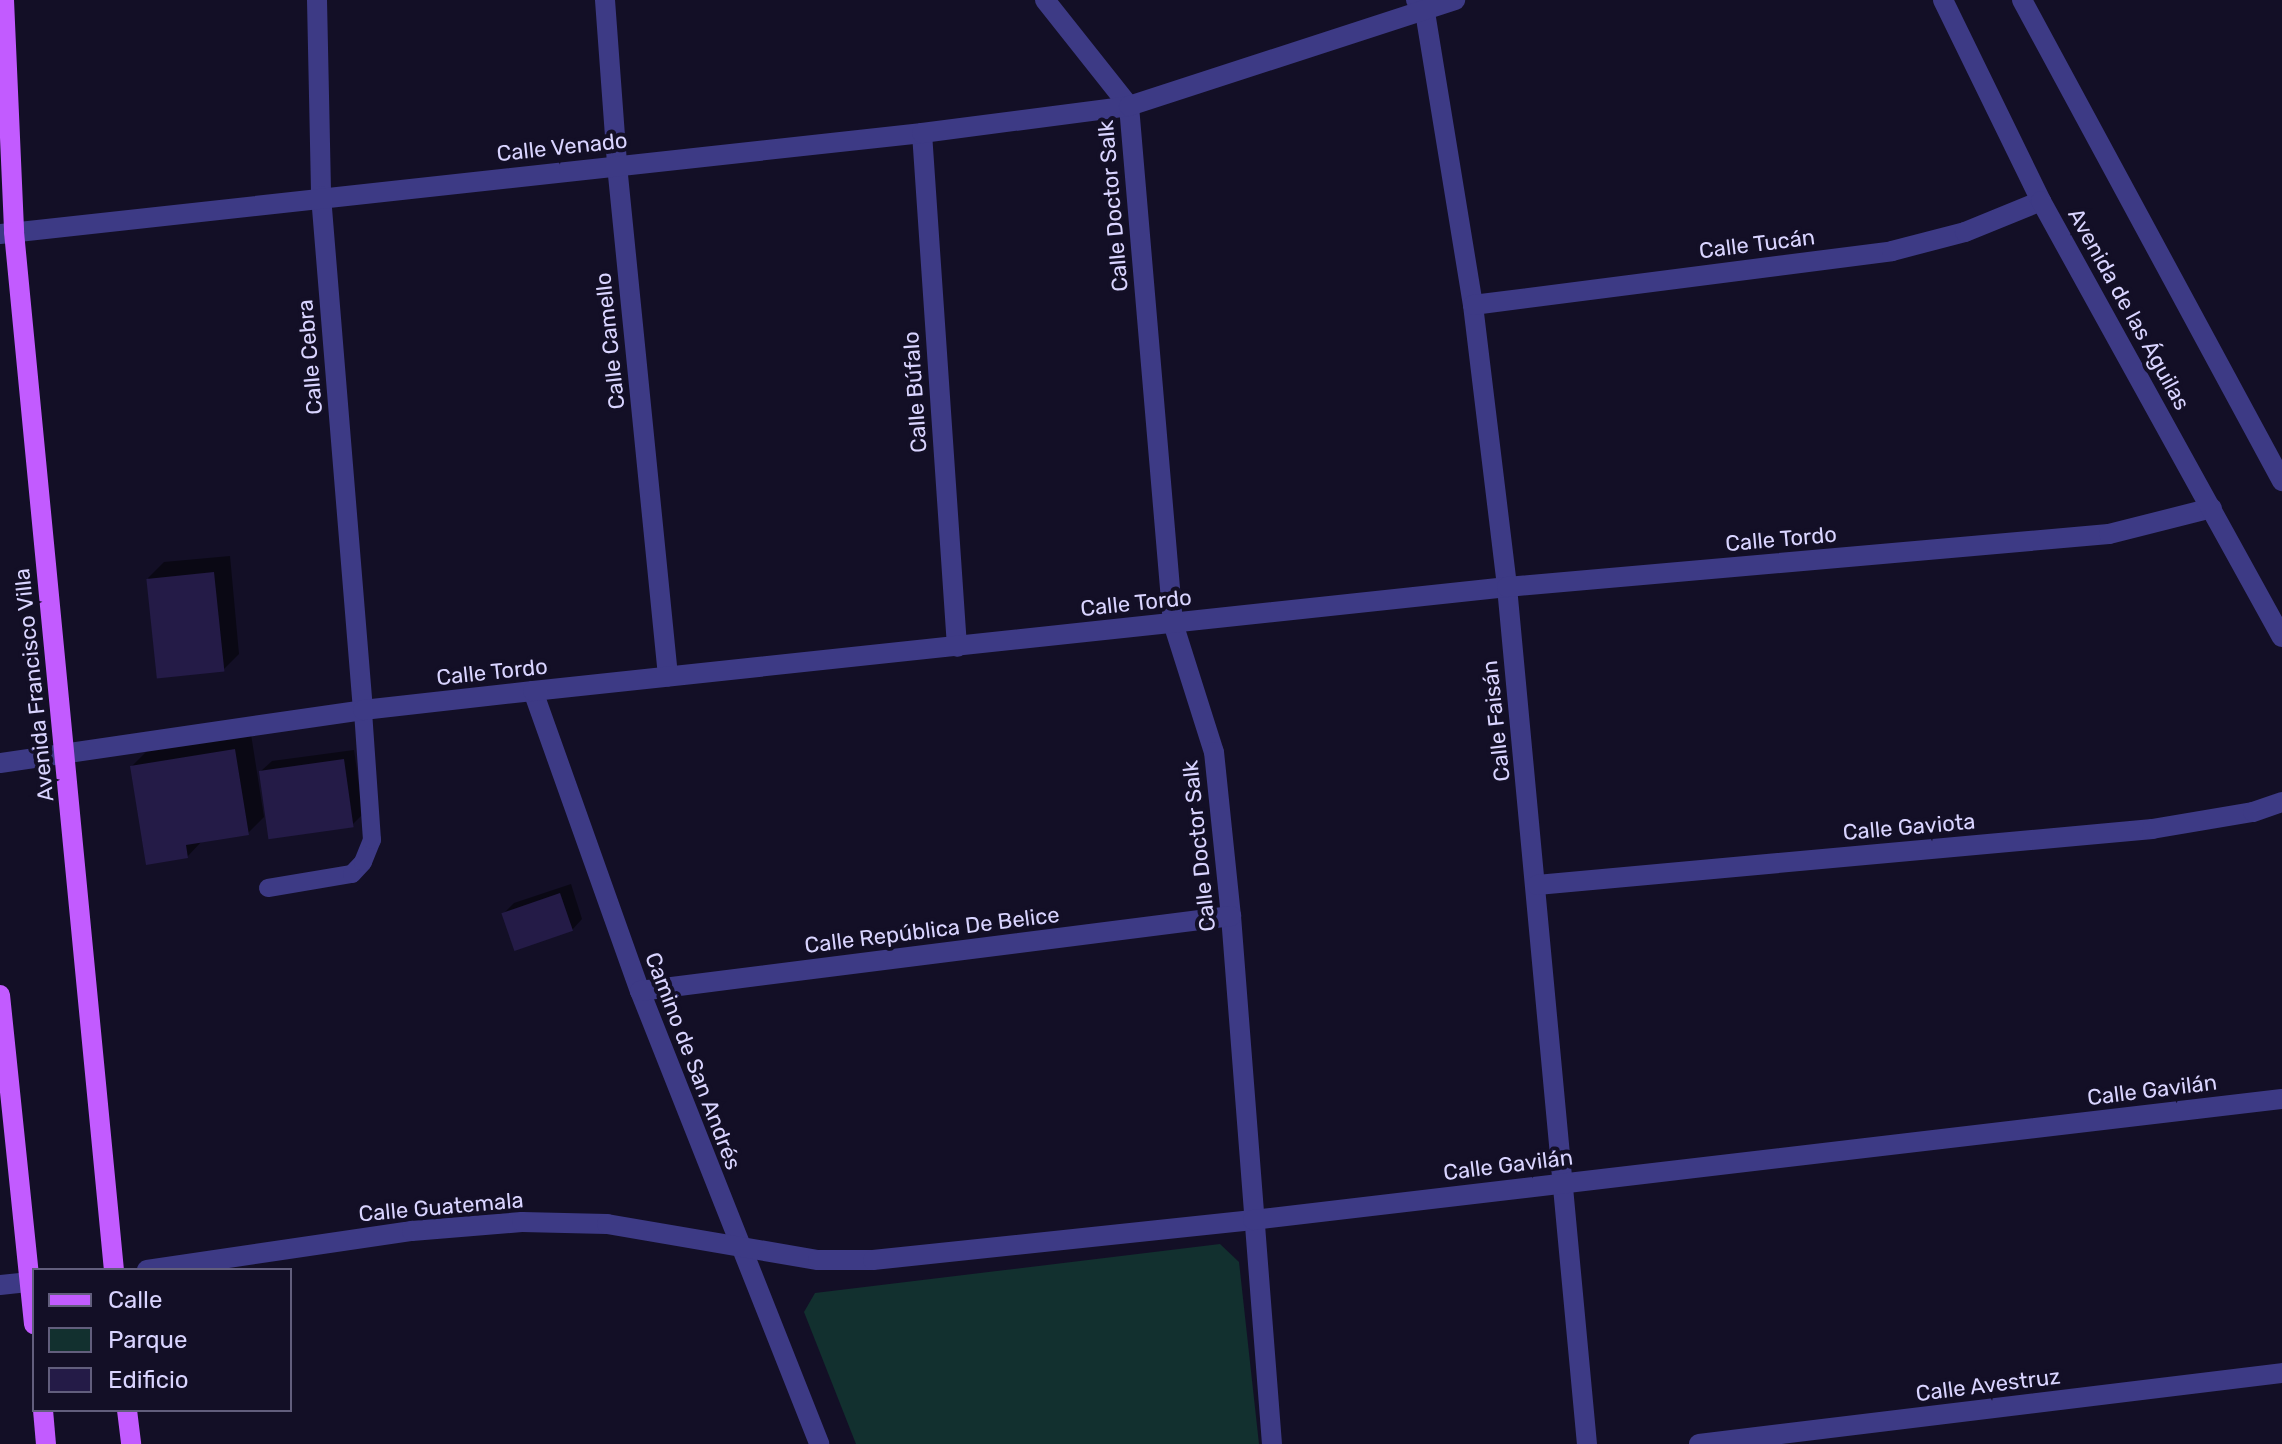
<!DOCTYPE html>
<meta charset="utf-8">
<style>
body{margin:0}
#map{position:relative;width:2282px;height:1444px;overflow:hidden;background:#130f26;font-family:Rubik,sans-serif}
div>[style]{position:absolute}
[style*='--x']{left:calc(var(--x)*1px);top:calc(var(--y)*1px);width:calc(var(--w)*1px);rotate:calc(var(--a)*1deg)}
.green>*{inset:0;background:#12302f}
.shadow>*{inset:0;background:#0007}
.building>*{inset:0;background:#241b47;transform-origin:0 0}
.service>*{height:18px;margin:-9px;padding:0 9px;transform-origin:9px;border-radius:9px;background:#3d3a85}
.minor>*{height:20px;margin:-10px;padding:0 10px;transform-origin:10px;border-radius:10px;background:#3d3a85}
.tertiary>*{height:20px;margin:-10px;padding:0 10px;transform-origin:10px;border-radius:10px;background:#3d3a85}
.primary>*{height:20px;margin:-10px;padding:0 10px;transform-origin:10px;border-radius:10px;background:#c25bff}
span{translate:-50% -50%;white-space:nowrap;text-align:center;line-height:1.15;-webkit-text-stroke:8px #130f26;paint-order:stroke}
.street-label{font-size:22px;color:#d9d4ff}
.legend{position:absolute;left:32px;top:1268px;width:260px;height:144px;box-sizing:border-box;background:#130f26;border:2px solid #625e7d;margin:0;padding:10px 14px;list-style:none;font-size:24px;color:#d9d4ff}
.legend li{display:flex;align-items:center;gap:16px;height:40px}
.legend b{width:40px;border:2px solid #625e7d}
</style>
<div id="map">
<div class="green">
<div style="clip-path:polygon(1220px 1244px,1239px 1262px,1259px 1444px,856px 1444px,804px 1312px,815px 1293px)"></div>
</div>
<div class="shadow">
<div style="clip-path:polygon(230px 556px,239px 654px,223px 670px,148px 578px,164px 562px)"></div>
<div style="clip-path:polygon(251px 734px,264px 817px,248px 833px,203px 840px,187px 857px,132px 766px,148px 750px)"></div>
<div style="clip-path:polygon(354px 750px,363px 814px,352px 825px,261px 771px,272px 761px)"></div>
<div style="clip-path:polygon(571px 884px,582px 919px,572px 930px,503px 914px,514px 903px)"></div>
</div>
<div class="building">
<div style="left:214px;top:572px;width:100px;height:68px;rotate:84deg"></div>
<div style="clip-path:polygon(235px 749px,249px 835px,186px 845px,188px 858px,146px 865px,130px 766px)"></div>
<div style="left:344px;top:759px;width:69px;height:86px;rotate:82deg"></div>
<div style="left:560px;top:893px;width:40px;height:62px;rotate:71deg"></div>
</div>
<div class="service">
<div style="--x:268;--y:888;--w:85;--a:-9.5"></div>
<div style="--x:352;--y:874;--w:16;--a:-47"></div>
<div style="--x:363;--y:862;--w:24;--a:-68"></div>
<div style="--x:372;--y:840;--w:130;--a:-94"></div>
</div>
<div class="minor">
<div style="--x:317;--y:0;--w:196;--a:88.8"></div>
<div style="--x:321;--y:196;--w:516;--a:85.33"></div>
<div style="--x:605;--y:0;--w:165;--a:85.8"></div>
<div style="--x:617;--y:165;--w:514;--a:84.3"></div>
<div style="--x:1045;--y:0;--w:135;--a:51.6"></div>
<div style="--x:1416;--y:0;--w:15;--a:53"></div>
<div style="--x:1425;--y:12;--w:297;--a:80.7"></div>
<div style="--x:1473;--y:305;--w:284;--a:83.1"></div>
<div style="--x:1507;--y:587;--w:861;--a:84.67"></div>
<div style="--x:1129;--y:106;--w:519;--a:85.14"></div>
<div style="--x:1173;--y:623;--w:135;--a:72.4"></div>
<div style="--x:1214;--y:752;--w:165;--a:84.1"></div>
<div style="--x:1231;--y:916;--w:530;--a:85.56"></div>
<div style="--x:922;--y:133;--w:515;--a:86.1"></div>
<div style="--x:0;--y:234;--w:928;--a:-6.25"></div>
<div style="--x:922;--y:133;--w:209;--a:-7.4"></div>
<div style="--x:1129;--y:106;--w:343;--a:-18"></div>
<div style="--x:1473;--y:305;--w:422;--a:-7.3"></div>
<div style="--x:1892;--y:251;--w:75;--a:-14.6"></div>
<div style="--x:1965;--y:232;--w:82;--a:-22.2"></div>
<div style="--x:533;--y:691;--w:319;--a:70.4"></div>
<div style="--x:640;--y:991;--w:487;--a:68.4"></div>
<div style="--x:0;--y:763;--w:367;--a:-8.3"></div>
<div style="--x:363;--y:710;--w:171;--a:-6.4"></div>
<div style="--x:533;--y:691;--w:980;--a:-6.09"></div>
<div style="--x:1507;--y:587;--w:604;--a:-5.03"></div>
<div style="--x:2109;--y:534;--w:106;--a:-14.2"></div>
<div style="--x:1537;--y:885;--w:618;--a:-5.2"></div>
<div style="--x:2152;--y:829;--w:102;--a:-9.6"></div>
<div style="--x:2253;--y:812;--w:31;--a:-19"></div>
<div style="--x:640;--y:991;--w:596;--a:-7.23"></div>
<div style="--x:147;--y:1270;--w:268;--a:-8.4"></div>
<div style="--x:412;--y:1231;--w:110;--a:-4.7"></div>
<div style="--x:522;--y:1222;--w:85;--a:1.3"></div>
<div style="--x:607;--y:1224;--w:214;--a:9.7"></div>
<div style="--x:818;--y:1260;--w:55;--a:0"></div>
<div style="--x:873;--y:1260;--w:382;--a:-6"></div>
<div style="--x:1253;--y:1220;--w:1036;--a:-6.71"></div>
<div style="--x:0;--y:1285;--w:30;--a:-6"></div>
<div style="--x:1699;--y:1444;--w:587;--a:-6.94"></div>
</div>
<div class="tertiary">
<div style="--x:1943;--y:0;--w:224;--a:64"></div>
<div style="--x:2041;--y:201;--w:498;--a:61.1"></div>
<div style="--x:2022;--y:0;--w:547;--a:61.61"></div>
</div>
<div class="primary">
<div style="--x:4;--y:0;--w:232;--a:87.5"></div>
<div style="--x:14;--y:232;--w:1043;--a:84.5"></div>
<div style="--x:0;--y:995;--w:331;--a:84.1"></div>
<div style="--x:43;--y:1410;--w:34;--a:85"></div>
<div style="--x:127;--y:1410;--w:34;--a:83"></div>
</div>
<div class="street-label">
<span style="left:562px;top:147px;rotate:-6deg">Calle Venado</span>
<span style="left:1113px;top:206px;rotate:-95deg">Calle Doctor Salk</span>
<span style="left:1757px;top:244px;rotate:-7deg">Calle Tucán</span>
<span style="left:2129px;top:309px;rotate:61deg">Avenida de las Águilas</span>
<span style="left:610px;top:341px;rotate:-96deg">Calle Camello</span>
<span style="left:310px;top:357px;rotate:-95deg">Calle Cebra</span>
<span style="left:915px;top:392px;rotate:-94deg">Calle Búfalo</span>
<span style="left:1781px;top:539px;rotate:-5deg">Calle Tordo</span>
<span style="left:1136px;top:603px;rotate:-6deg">Calle Tordo</span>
<span style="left:492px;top:672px;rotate:-6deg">Calle Tordo</span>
<span style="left:34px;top:685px;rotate:-96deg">Avenida Francisco Villa</span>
<span style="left:1496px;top:721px;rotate:-96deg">Calle Faisán</span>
<span style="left:1909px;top:827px;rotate:-5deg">Calle Gaviota</span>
<span style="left:1199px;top:846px;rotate:-96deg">Calle Doctor Salk</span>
<span style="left:932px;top:930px;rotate:-7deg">Calle República De Belice</span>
<span style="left:693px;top:1061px;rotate:69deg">Camino de San Andrés</span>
<span style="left:2152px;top:1090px;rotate:-7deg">Calle Gavilán</span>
<span style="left:1508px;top:1165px;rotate:-7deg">Calle Gavilán</span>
<span style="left:441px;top:1207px;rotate:-5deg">Calle Guatemala</span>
<span style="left:1988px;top:1385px;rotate:-7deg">Calle Avestruz</span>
</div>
<ul class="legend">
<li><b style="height:10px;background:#c25bff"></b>Calle</li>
<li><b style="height:22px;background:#12302f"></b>Parque</li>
<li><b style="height:22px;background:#241b47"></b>Edificio</li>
</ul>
</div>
